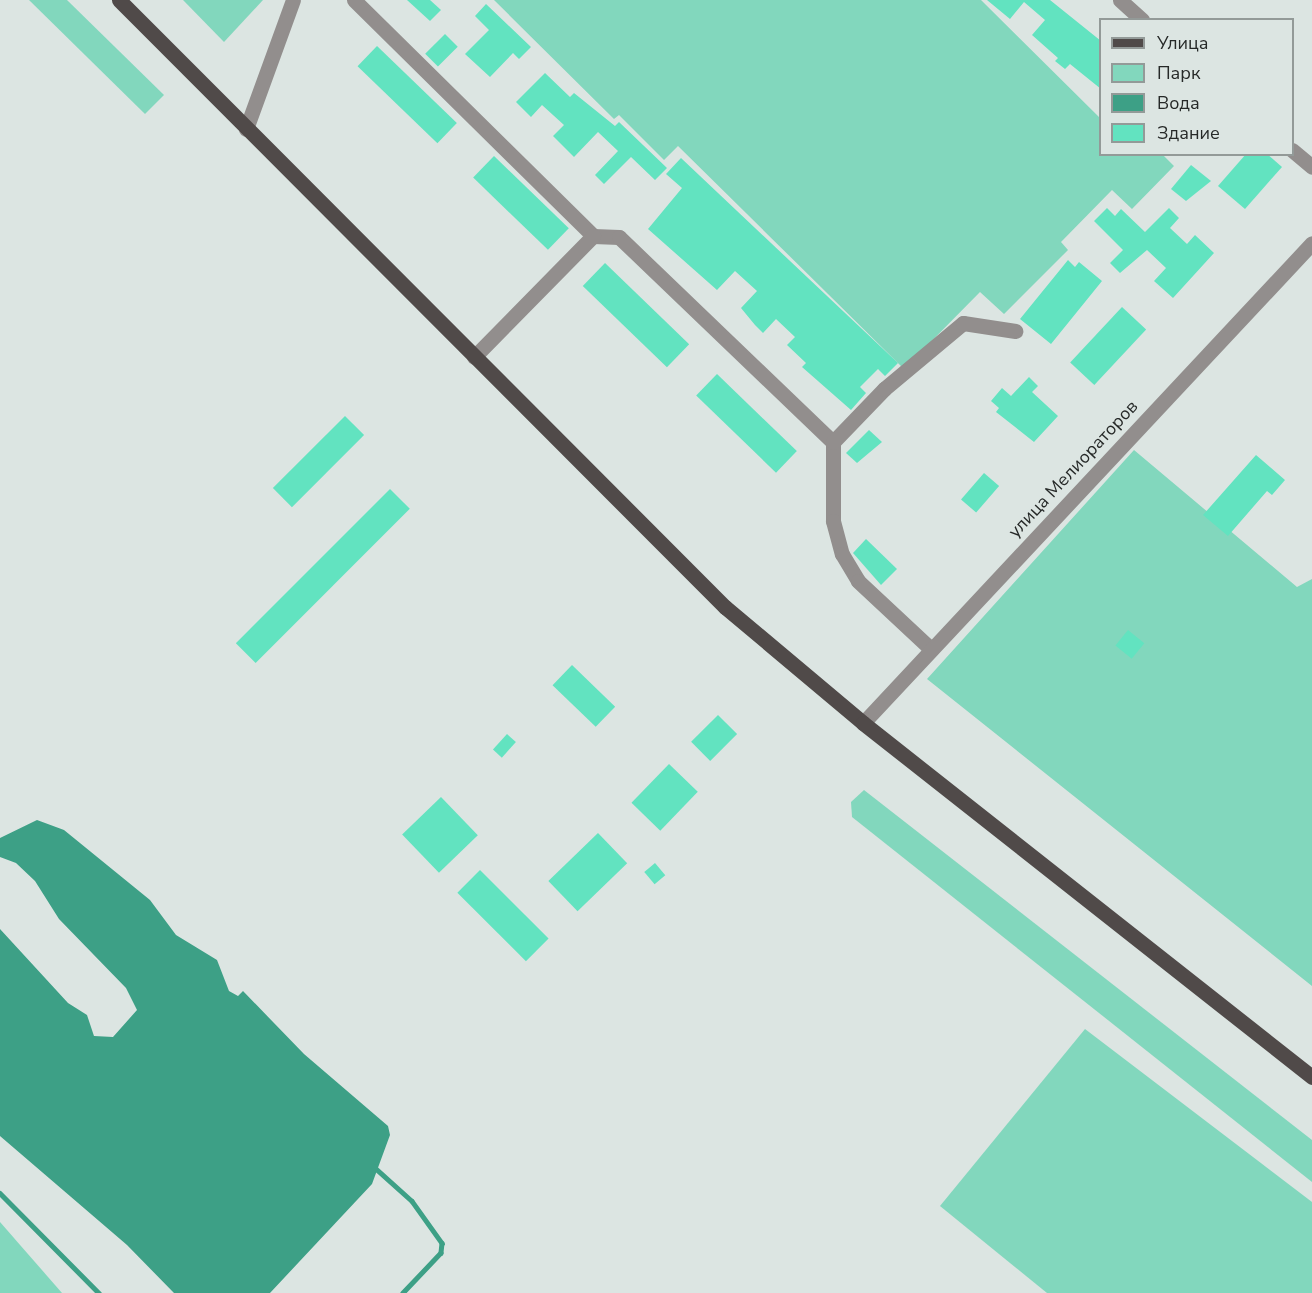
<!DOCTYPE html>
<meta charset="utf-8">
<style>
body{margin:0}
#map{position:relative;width:1312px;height:1293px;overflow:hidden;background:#dce5e2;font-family:"Nunito Sans",sans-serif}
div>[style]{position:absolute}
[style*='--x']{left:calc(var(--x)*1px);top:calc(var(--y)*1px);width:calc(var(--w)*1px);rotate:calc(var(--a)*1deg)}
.green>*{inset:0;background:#82d7bd}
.water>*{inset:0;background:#3da086}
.stream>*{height:4.5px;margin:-2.25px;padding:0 2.25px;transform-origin:2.25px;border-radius:2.25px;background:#3da086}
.building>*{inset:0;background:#62e3c0;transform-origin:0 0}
.minor>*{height:15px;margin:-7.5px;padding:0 7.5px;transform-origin:7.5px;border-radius:7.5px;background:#928e8d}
.major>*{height:15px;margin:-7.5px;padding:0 7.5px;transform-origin:7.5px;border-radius:7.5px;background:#504a49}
span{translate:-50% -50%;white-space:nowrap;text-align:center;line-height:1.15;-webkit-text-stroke:4.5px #dce5e2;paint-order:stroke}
.street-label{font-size:18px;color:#262928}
.legend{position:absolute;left:1099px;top:18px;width:195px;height:138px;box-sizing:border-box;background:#dce5e2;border:2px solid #939a98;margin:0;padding:8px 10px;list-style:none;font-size:18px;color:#262928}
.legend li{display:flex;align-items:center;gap:12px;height:30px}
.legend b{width:30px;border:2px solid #939a98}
</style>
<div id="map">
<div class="green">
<div style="clip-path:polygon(29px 0,67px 0,164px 95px,145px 114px)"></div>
<div style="clip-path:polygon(183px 0,263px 0,224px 42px)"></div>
<div style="clip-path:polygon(494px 0,981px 0,1100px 118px,1100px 154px,1163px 155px,1174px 166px,1132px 209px,1112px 190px,1061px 242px,1068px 250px,1004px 314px,980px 292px,904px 369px,678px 146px,664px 160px,619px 115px,614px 119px)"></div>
<div style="clip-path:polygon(1134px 450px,1297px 587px,1312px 579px,1312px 986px,927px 679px)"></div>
<div style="clip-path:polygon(864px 790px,1312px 1140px,1312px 1182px,852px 817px,851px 802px)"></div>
<div style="clip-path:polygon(1085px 1029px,1312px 1202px,1312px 1293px,1047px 1293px,940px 1206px)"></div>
<div style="clip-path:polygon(0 1222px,62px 1293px,0 1293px)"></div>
</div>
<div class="water">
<div style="clip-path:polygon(37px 820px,64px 830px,150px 900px,176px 935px,217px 960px,229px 991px,238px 996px,243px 991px,304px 1054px,388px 1126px,390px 1135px,372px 1184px,270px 1293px,174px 1293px,127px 1245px,0 1136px,0 929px,68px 1003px,87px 1015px,94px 1036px,113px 1037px,137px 1010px,126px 988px,59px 919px,35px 881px,16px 863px,0 857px,0 838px)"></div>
</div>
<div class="stream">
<div style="--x:373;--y:1166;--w:52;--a:41.9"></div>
<div style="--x:412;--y:1201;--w:52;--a:54.5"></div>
<div style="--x:442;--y:1243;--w:10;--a:96"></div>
<div style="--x:441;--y:1253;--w:55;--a:133.5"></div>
<div style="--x:0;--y:1193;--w:141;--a:45.3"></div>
</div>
<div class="building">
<div style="clip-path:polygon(407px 0,430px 0,441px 10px,430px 21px)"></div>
<div style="clip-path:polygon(987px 0,1050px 0,1101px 41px,1101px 89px,1070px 64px,1065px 69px,1055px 61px,1058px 58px,1032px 35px,1045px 20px,1024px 2px,1010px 19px)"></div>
<div style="clip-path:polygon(486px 4px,531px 47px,519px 59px,513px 53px,490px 77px,465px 54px,489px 30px,475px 16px)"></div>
<div style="left:445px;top:34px;width:18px;height:28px;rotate:45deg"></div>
<div style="left:377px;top:46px;width:111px;height:28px;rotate:44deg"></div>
<div style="clip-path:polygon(545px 73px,570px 97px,574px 93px,615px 126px,619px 122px,667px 168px,655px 180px,631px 157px,604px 184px,595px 175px,618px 151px,598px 132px,574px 157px,553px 136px,564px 125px,542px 105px,531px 117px,516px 102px)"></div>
<div style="clip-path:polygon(1246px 154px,1267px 154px,1282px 167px,1245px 209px,1218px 186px)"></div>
<div style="left:494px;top:156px;width:104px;height:30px;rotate:44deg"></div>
<div style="clip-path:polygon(681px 158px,898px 363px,885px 376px,878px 369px,860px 387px,866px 393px,851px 410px,802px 367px,806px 363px,787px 345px,795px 337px,776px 319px,763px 333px,755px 325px,741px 308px,757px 291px,735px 271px,717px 290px,648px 229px,682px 188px,666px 174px)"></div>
<div style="clip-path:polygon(1191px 165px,1211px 181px,1186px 201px,1171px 189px)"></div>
<div style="clip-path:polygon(1107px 208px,1115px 216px,1121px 209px,1145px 232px,1169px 208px,1179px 218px,1170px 228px,1187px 244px,1195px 235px,1214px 253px,1173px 298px,1154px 281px,1166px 268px,1147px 250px,1120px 273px,1110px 263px,1123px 250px,1094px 221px)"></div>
<div style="clip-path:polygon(1068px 260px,1075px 267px,1079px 262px,1102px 281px,1051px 344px,1020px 319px)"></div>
<div style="left:605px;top:263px;width:117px;height:32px;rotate:44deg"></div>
<div style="left:1122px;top:307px;width:33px;height:76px;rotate:43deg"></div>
<div style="left:717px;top:374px;width:111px;height:30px;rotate:44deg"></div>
<div style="clip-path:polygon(1029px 377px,1038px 386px,1032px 392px,1058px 416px,1034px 442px,996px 412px,999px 408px,991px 401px,1002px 388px,1011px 396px)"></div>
<div style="left:345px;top:416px;width:27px;height:102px;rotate:45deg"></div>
<div style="clip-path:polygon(869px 430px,882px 442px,857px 463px,846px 453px)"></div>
<div style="clip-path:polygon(1256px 455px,1285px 480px,1272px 495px,1267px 491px,1228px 536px,1203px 515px)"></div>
<div style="left:984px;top:473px;width:20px;height:35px;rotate:41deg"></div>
<div style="left:390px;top:489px;width:28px;height:218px;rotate:45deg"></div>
<div style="clip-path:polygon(866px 539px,897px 569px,881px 585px,853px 553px)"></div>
<div style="left:1128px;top:630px;width:21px;height:20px;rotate:39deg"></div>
<div style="left:572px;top:665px;width:60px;height:28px;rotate:44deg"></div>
<div style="left:718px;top:715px;width:27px;height:38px;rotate:45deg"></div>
<div style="left:507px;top:734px;width:12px;height:21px;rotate:42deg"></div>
<div style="left:669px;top:764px;width:40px;height:54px;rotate:44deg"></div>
<div style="left:441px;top:797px;width:53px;height:54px;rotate:46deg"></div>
<div style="left:598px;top:833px;width:42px;height:69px;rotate:46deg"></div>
<div style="left:655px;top:863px;width:16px;height:14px;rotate:50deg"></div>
<div style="left:480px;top:870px;width:97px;height:32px;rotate:45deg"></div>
</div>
<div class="minor">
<div style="--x:354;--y:0;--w:336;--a:44.6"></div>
<div style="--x:593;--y:236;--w:26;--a:2"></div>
<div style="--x:619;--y:237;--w:296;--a:43.8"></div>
<div style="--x:833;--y:442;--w:79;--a:90"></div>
<div style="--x:833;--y:521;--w:34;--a:75"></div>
<div style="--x:842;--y:554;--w:31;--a:59"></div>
<div style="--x:858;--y:581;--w:100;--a:43"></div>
<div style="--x:1120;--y:0;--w:30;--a:42"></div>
<div style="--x:246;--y:129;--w:137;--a:-70"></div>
<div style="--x:1292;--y:150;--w:26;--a:40"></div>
<div style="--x:474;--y:357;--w:170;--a:-45.5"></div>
<div style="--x:833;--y:442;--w:74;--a:-46.1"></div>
<div style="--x:884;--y:389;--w:103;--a:-39.9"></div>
<div style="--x:963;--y:323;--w:53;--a:8.7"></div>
<div style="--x:863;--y:723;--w:657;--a:-46.91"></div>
</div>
<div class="major">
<div style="--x:119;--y:0;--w:858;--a:45.05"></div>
<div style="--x:725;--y:607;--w:180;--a:40"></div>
<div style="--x:863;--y:723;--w:572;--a:38.25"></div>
</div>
<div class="street-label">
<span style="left:1073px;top:469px;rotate:-47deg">улица Мелиораторов</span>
</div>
<ul class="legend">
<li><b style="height:8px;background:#504a49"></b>Улица</li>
<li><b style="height:16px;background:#82d7bd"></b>Парк</li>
<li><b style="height:16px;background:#3da086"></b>Вода</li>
<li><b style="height:16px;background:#62e3c0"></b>Здание</li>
</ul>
</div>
